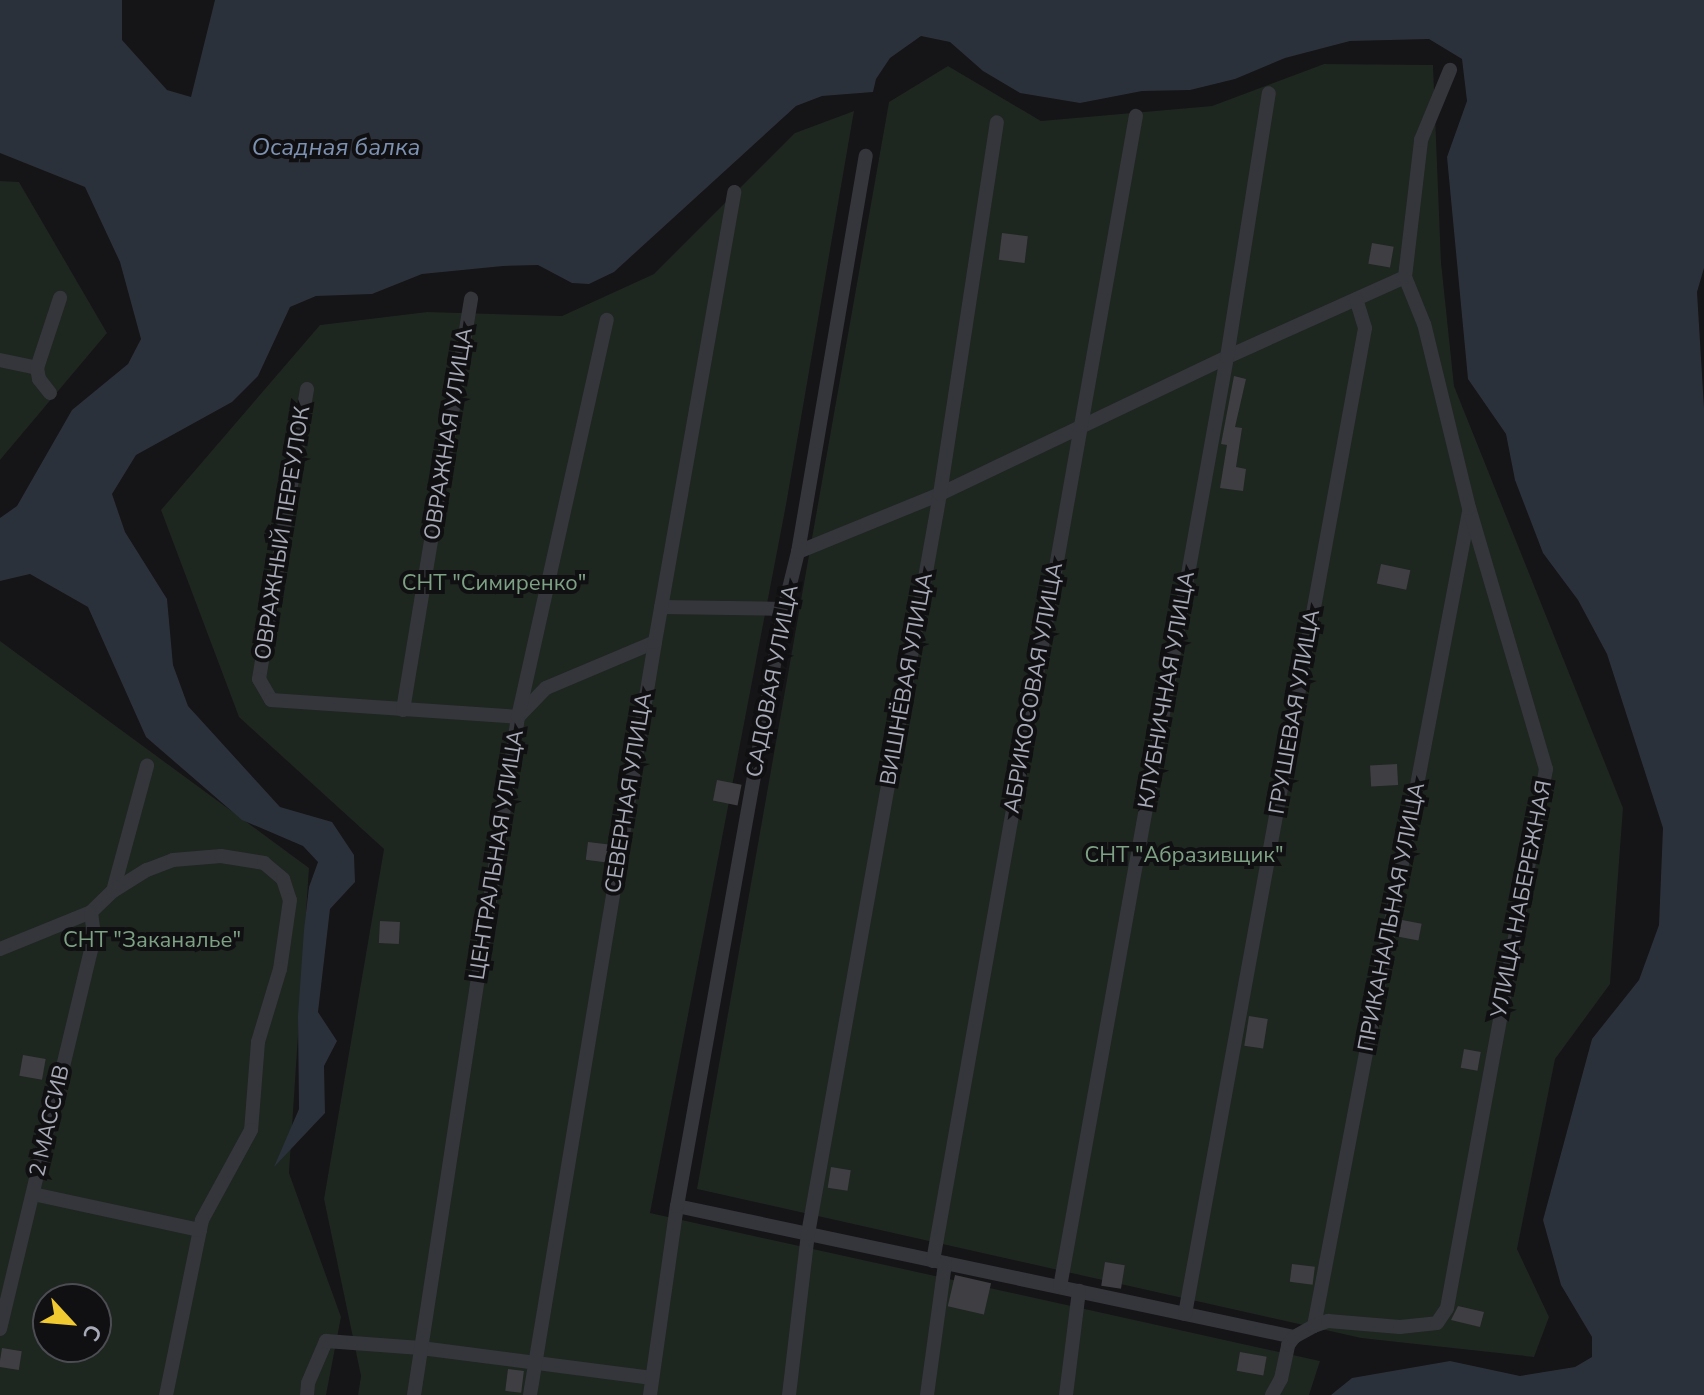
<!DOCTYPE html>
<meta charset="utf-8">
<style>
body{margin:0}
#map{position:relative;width:1704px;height:1395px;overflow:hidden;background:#151416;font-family:"Nunito Sans",sans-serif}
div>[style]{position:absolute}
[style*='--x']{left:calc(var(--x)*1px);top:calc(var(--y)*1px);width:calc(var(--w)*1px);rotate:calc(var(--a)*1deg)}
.green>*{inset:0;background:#1e2620}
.water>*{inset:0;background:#2b313a}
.building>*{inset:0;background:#3f3e43;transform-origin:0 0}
.minor>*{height:14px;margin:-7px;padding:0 7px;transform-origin:7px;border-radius:7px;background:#35363b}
span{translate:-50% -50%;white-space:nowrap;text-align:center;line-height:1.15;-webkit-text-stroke:8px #100f11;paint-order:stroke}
.street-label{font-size:22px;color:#a6a9b6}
.park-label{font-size:22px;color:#7da184}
.water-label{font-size:24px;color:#7d92b2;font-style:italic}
.north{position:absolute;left:32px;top:1283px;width:80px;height:80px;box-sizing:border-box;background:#100f11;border:2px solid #4c4d53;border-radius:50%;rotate:116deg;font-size:22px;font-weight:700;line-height:32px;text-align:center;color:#a6a9b6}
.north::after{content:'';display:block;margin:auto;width:28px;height:36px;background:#f1c931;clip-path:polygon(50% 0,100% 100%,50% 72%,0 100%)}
</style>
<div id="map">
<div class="green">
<div style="clip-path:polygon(1324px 64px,1433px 65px,1441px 262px,1454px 386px,1623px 808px,1610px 984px,1555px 1059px,1517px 1249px,1549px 1317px,1534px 1357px,1361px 1338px,697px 1189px,889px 102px,948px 66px,1041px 121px,1212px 106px)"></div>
<div style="clip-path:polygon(854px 111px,786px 505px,650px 1213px,1320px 1361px,1309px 1395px,358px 1395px,361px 1376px,324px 1199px,384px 849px,239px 717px,161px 510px,320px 325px,427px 312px,562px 316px,654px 274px,795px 133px)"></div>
<div style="clip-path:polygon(0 181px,19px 182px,107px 333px,0 460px)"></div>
<div style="clip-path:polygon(evenodd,0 641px,309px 868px,289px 1173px,341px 1317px,326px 1395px,0 1395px,0 641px,48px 1299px,96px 1299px,96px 1347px,48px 1347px,48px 1299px)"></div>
</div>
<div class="water">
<div style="clip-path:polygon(0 0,122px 0,122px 40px,167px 90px,191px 97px,215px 0,1704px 0,1704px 268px,1697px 292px,1704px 408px,1704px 1395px,1331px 1395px,1352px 1378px,1450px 1361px,1520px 1376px,1575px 1367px,1592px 1357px,1592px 1337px,1561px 1285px,1543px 1220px,1592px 1039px,1639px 980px,1659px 925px,1663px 828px,1607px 654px,1578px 600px,1543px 553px,1515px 480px,1506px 434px,1468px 379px,1447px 157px,1467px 101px,1462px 59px,1429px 39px,1350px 41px,1285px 58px,1235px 79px,1190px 90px,1142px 91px,1080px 103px,1020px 93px,983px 71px,950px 42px,921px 36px,890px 58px,876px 79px,873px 92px,822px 96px,796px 106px,614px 272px,589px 284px,572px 283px,538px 265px,503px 266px,422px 274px,372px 294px,316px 296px,290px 307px,258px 376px,232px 402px,136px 455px,112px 494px,125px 532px,167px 599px,173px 665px,188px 706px,280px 807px,332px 822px,354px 855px,355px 882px,330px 909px,318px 1012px,337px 1041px,324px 1066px,325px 1113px,274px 1167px,299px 1109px,298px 1016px,304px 930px,309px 887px,318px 862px,303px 846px,242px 820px,146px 737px,88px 607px,30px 574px,0 581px,0 518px,17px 506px,72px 410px,128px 364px,141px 339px,120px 262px,85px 187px,0 153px)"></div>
</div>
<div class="building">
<div style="left:1002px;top:233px;width:26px;height:27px;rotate:7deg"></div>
<div style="left:1372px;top:243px;width:22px;height:21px;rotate:10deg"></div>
<div style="clip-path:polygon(1234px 376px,1246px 379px,1235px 427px,1242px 428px,1236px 467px,1246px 469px,1243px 491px,1220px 488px,1227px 445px,1221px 444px)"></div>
<div style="left:1381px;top:564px;width:30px;height:20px;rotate:12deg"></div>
<div style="left:1397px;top:764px;width:21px;height:27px;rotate:87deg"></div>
<div style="left:717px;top:780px;width:25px;height:21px;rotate:11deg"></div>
<div style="left:588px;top:842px;width:23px;height:18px;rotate:7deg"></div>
<div style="left:1402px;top:920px;width:20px;height:17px;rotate:11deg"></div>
<div style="left:380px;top:921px;width:20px;height:22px;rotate:3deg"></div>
<div style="left:1249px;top:1016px;width:19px;height:30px;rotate:9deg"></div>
<div style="left:1464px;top:1049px;width:17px;height:19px;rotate:10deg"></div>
<div style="left:23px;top:1055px;width:23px;height:21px;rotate:10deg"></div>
<div style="left:831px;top:1167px;width:20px;height:21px;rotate:9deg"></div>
<div style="left:1105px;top:1262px;width:20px;height:24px;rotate:9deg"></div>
<div style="left:1292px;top:1264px;width:23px;height:18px;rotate:7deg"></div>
<div style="left:955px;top:1275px;width:37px;height:32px;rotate:13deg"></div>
<div style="clip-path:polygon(1458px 1306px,1484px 1312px,1480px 1327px,1451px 1320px)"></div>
<div style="left:2px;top:1348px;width:20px;height:19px;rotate:9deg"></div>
<div style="left:1240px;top:1352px;width:27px;height:19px;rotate:10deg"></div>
<div style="left:508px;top:1369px;width:16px;height:22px;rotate:7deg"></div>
</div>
<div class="minor">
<div style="--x:0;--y:360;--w:38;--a:12"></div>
<div style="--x:307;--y:389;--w:294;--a:99.4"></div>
<div style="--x:259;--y:679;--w:24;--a:60"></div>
<div style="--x:271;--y:700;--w:248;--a:3.9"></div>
<div style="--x:518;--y:717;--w:40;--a:-46"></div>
<div style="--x:546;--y:688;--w:118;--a:-22.9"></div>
<div style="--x:50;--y:393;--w:18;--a:-128"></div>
<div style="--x:39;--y:379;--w:11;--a:-100"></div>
<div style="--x:37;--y:368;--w:74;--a:-71.8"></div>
<div style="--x:798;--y:552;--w:153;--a:-22.2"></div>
<div style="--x:940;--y:494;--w:318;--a:-25.5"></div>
<div style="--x:1227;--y:357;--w:195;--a:-24.2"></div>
<div style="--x:661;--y:607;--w:123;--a:0.9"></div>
<div style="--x:403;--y:710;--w:417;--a:-80.6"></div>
<div style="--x:113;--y:891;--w:130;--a:-74.8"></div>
<div style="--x:0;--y:949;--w:98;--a:-22.1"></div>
<div style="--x:91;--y:912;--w:30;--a:-44"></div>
<div style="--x:113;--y:891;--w:40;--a:-32"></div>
<div style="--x:147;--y:870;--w:28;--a:-21"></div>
<div style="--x:173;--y:860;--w:48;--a:-4.8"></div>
<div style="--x:221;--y:856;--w:44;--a:9.2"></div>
<div style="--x:264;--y:863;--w:25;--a:40"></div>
<div style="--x:283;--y:879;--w:22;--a:72"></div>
<div style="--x:290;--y:900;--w:70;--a:98.2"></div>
<div style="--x:280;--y:969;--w:76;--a:106.8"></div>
<div style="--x:258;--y:1042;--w:88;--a:94.5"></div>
<div style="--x:251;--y:1130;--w:102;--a:118.6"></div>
<div style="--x:202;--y:1220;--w:179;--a:101.6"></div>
<div style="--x:33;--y:1194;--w:171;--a:12.2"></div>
<div style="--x:677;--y:1206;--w:631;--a:11.99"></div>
<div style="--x:933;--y:1261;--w:1163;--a:-79.95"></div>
<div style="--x:1060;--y:1287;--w:945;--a:-79.82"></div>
<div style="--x:1227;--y:357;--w:267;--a:-81"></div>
<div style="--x:1185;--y:1314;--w:1002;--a:-79.65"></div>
<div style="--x:1365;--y:328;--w:30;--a:-107"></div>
<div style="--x:1314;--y:1326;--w:829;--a:-79.22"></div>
<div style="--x:0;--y:1329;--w:404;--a:-76.5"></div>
<div style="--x:94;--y:936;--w:24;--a:-97"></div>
<div style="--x:307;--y:1395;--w:12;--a:-85"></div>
<div style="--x:308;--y:1383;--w:46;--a:-66.8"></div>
<div style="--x:326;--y:1341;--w:95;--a:4.2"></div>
<div style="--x:421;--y:1348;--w:233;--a:7.4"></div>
<div style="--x:414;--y:1395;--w:686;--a:-81.28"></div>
<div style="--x:518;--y:717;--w:407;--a:-77.4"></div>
<div style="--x:530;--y:1395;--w:763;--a:-80.57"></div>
<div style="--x:655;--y:642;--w:457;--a:-80"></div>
<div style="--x:650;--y:1395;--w:191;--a:-81.9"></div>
<div style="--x:677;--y:1206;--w:607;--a:-79.84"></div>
<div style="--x:784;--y:609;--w:59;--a:-76.2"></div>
<div style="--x:798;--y:552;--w:402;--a:-80.3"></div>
<div style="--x:789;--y:1395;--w:162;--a:-83.3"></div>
<div style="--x:808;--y:1234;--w:752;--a:-79.89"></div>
<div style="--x:940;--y:494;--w:376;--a:-81.3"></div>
<div style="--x:927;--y:1395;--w:133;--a:-82.2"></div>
<div style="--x:1066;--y:1395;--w:105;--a:-82.9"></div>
<div style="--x:1272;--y:1395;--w:18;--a:-61"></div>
<div style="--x:1281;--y:1379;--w:35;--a:-78"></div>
<div style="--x:1288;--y:1345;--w:10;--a:-53"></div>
<div style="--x:1294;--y:1337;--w:23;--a:-29"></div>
<div style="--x:1314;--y:1326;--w:15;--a:-20"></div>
<div style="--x:1328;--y:1321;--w:72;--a:4.8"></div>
<div style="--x:1400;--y:1327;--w:37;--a:-6"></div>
<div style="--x:1437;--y:1323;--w:18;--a:-56"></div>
<div style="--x:1447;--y:1308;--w:548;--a:-79.59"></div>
<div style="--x:1546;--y:769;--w:272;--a:-106.4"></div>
<div style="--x:1469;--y:508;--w:189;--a:-103.7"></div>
<div style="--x:1424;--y:324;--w:51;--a:-112"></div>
<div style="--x:1405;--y:277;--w:138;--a:-83.3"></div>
<div style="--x:1421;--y:140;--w:76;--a:-67.5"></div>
</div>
<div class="street-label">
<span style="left:449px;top:434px;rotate:-81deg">ОВРАЖНАЯ УЛИЦА</span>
<span style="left:283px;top:533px;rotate:-81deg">ОВРАЖНЫЙ ПЕРЕУЛОК</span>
<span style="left:907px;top:679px;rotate:-80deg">ВИШНЁВАЯ УЛИЦА</span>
<span style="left:773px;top:681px;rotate:-79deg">САДОВАЯ УЛИЦА</span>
<span style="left:1034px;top:688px;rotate:-80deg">АБРИКОСОВАЯ УЛИЦА</span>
<span style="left:1167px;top:690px;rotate:-80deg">КЛУБНИЧНАЯ УЛИЦА</span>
<span style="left:1295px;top:712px;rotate:-80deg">ГРУШЕВАЯ УЛИЦА</span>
<span style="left:629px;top:793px;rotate:-81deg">СЕВЕРНАЯ УЛИЦА</span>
<span style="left:497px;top:855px;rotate:-81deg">ЦЕНТРАЛЬНАЯ УЛИЦА</span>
<span style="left:1522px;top:899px;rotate:-79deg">УЛИЦА НАБЕРЕЖНАЯ</span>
<span style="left:1392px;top:917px;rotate:-79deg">ПРИКАНАЛЬНАЯ УЛИЦА</span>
<span style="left:50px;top:1121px;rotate:-77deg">2 МАССИВ</span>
</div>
<div class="park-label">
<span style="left:494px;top:584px">СНТ "Симиренко"</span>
<span style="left:1184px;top:856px">СНТ "Абразивщик"</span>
<span style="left:152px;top:941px">СНТ "Заканалье"</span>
</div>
<div class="water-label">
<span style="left:336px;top:148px">Осадная балка</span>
</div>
<div class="north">С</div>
</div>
